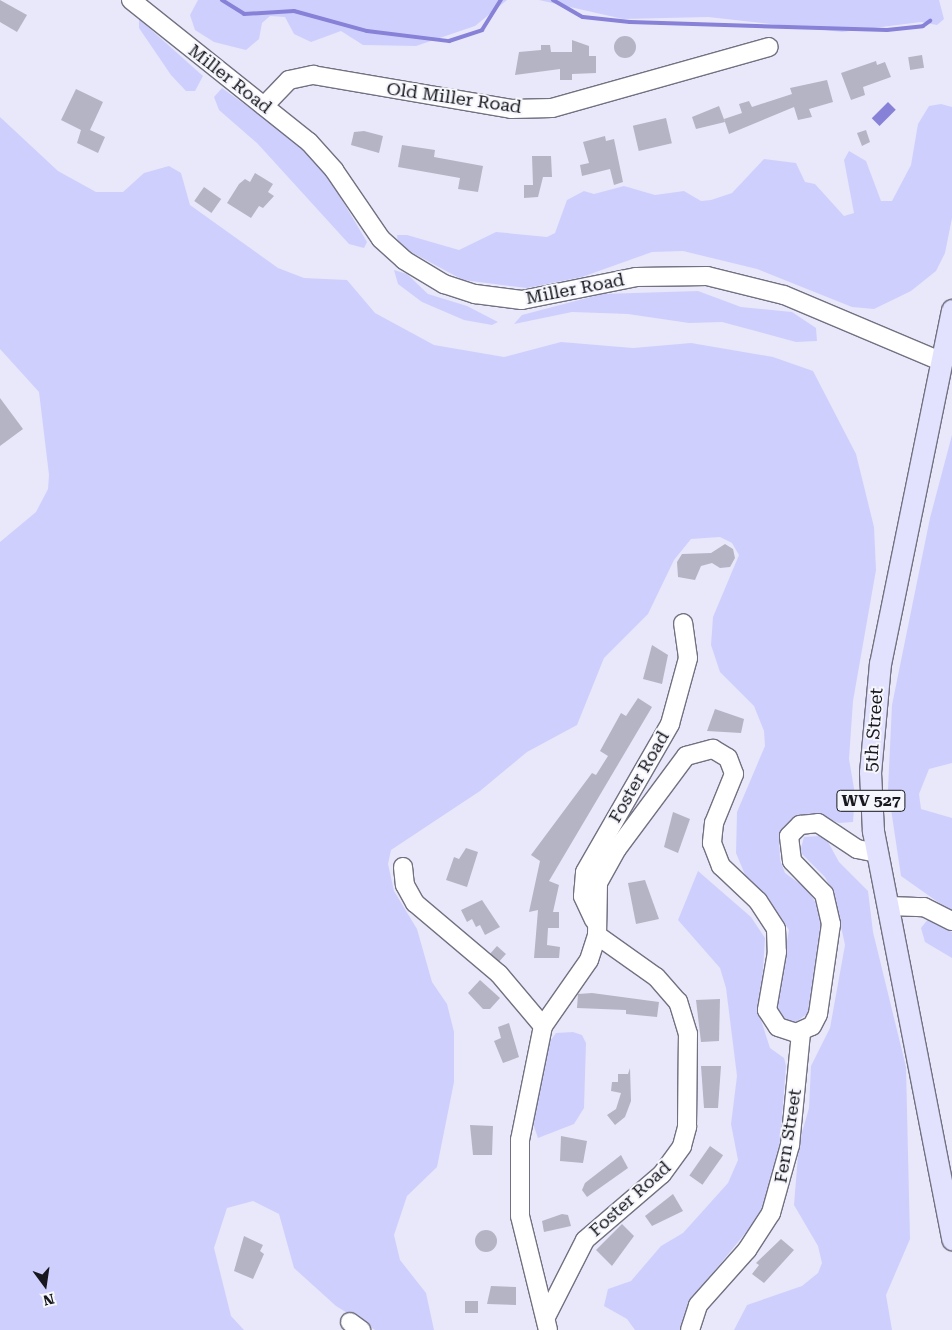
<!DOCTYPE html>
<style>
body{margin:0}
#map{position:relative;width:952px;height:1330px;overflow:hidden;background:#e8e8fa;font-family:"Roboto Serif",serif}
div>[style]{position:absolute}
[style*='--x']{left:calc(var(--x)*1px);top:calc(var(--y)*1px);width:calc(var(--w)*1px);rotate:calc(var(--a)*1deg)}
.green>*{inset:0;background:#cfcffd}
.water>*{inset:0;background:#8781d8;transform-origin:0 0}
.stream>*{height:4px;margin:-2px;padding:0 2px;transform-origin:2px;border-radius:2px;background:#8781d8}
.building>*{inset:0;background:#b4b4c5;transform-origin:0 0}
.round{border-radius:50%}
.roads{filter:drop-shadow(1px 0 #717181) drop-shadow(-1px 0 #717181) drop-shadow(0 1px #717181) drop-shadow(0 -1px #717181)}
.minor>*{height:18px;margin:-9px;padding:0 9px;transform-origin:9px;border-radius:9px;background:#fff}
.major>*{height:21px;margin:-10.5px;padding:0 10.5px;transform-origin:10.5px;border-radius:10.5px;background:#e2e1fe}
span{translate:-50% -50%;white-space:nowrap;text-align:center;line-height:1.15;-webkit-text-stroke:4px #f6f6fd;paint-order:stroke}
.shield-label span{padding:1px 4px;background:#f6f6fd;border:1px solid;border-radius:4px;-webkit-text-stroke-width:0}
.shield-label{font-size:16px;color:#17171d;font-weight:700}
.street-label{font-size:18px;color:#17171d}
.north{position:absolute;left:20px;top:1260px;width:50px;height:50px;-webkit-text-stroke:4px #f6f6fd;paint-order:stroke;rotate:166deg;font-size:14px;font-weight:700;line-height:20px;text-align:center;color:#17171d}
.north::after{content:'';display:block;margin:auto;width:18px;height:22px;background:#17171d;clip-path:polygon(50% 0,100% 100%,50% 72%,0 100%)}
</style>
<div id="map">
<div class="green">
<div style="clip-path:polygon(198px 0,507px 0,475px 26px,416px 46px,363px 45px,341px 31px,311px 42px,294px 34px,285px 17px,270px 16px,262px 23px,259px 39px,246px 50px,214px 42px,195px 30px,190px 15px)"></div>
<div style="clip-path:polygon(539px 0,939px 0,944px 19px,937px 25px,921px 22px,842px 32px,708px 17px,623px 19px)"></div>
<div style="clip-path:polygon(139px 19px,203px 76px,195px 91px,186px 91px,171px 75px,139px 28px)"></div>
<div style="clip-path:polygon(222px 88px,290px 137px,326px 173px,367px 242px,364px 248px,349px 244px,257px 143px,219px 110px,214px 97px)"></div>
<div style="clip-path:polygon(941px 104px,952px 107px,952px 218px,945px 253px,936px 271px,911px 291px,874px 309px,852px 307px,757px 269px,683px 251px,652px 252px,582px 277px,527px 288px,463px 280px,398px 245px,397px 235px,407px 235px,459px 250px,496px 232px,547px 237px,555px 233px,567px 200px,584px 191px,594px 194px,624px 186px,655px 195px,684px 191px,701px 201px,711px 200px,732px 193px,764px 159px,796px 163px,805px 182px,815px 184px,844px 216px,854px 213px,844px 160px,849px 151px,866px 161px,881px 201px,892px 201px,911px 165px,918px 124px,929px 106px)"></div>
<div style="clip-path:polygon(0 117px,58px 171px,96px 192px,123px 192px,144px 173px,169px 166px,181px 173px,190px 205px,278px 268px,304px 278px,347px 280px,375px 313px,434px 345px,504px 357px,561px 342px,633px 348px,691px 343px,773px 357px,813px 371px,856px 454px,874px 527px,876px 570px,853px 701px,849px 759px,855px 794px,853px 822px,839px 823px,814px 813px,799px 816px,779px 834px,780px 860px,785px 873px,807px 889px,821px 911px,825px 937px,814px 1003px,807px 1014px,796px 1022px,782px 1021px,775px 1010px,789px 930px,766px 895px,746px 877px,736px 853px,737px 812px,765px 746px,764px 731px,754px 706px,720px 672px,711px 645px,713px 617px,739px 555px,732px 543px,720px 537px,691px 539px,674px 560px,648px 614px,604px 658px,577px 725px,527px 752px,480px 791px,391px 850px,388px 864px,394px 891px,417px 929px,432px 982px,447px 1004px,454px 1032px,454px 1082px,437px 1167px,407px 1196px,394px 1235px,400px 1260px,426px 1293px,434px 1330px,375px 1330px,336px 1306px,294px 1268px,279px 1214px,253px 1201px,227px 1208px,214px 1248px,231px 1316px,244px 1330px,0 1330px,0 542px,36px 512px,48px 489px,49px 475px,39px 392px,0 349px)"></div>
<div style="clip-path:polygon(394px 270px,407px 274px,428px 294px,467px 306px,498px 322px,492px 325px,464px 320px,422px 302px,398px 284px)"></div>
<div style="clip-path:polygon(698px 291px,741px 307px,792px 312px,816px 328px,817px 341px,796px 342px,722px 322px,689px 323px,628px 314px,572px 312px,514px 324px,522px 315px,602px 294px)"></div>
<div style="clip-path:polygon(952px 435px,952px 763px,929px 769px,919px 794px,921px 809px,952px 818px,952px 912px,901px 876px,888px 789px,892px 705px,930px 518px)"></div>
<div style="clip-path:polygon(820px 836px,827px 840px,839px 862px,868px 891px,873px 932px,906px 1067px,910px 1239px,886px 1295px,892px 1330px,734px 1330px,747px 1305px,802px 1286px,818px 1273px,822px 1263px,818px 1246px,794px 1205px,799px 1143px,809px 1108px,811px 1066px,830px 1028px,845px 945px,834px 894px,825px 877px,800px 852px,804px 837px)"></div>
<div style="clip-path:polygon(698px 871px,751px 917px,765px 938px,760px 1017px,770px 1048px,784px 1058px,786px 1066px,779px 1156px,760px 1215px,699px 1290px,681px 1330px,635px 1330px,627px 1319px,604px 1306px,608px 1289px,631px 1281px,661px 1246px,683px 1233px,728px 1183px,738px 1160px,731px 1124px,737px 1076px,726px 988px,720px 968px,678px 920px)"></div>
<div style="clip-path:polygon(928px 919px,952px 932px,952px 958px,925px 942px,921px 928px)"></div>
<div style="clip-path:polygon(573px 1032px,582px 1035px,586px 1043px,584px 1108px,574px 1124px,538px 1138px,532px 1121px,545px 1048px,556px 1033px)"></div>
</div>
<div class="water">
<div style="left:888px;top:102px;width:11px;height:23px;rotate:45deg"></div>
</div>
<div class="stream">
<div style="--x:222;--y:0;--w:26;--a:32"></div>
<div style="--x:244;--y:14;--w:50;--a:-3.4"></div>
<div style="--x:294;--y:11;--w:76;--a:15.3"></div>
<div style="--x:367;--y:31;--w:83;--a:7"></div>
<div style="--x:449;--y:41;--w:35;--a:-18"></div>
<div style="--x:482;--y:30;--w:36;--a:-58"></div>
<div style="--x:553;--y:0;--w:34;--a:30"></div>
<div style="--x:583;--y:17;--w:47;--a:6.1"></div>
<div style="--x:630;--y:22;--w:257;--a:1.8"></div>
<div style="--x:887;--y:30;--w:36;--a:-6"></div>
<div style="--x:923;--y:26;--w:9;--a:-36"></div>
</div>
<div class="building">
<div style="clip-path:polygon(0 0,27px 15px,17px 32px,0 22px)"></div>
<div class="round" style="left:614px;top:36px;width:22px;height:22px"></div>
<div style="clip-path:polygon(572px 40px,589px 46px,589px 56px,596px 56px,596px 73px,572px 74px,572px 80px,560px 80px,560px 69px,515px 75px,519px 52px,541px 50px,541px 45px,550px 45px,551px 52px,572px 52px)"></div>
<div style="left:922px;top:55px;width:13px;height:14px;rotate:81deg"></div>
<div style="clip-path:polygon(876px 61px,877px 65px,885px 62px,891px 77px,863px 87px,865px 95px,851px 100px,841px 73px)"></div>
<div style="clip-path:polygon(827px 80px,833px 102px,809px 109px,812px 117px,798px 120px,794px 107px,729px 134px,724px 119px,742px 113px,739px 104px,749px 101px,752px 107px,792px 94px,790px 88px)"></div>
<div style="clip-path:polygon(76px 89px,103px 102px,90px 130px,105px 137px,98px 153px,77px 143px,81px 130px,61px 120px)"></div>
<div style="clip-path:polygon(719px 106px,725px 122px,696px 129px,692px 117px)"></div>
<div style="left:666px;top:118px;width:26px;height:34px;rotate:77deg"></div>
<div style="clip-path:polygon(866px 130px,870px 142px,862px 146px,857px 133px)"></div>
<div style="clip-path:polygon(364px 131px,383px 136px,379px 153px,351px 145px,354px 132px)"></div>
<div style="clip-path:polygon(605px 136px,606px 141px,614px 139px,623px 182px,614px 185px,610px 169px,582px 176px,580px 165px,589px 163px,583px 142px)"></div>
<div style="clip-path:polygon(402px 145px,435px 150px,434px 157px,483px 166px,478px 192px,458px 189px,460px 178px,398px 167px)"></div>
<div style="clip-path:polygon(532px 156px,551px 156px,552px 177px,543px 177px,538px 197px,524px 198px,524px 185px,533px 185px)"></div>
<div style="clip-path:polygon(255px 173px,273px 184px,268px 192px,274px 196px,263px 208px,259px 206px,251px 218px,227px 203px,239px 184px,245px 179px,250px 182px)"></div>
<div style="left:204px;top:187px;width:21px;height:17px;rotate:35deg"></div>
<div style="clip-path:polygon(0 398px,23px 429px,0 446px)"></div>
<div style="clip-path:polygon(725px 544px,733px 549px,735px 558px,730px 567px,720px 568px,712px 563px,701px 566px,695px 580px,678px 577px,677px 562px,682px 554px,711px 553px)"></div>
<div style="clip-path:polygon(652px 645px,668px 655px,662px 684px,643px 679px)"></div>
<div style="clip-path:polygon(638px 698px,652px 707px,549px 881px,559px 885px,553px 912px,559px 912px,559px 928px,548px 928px,547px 945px,560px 947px,559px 958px,534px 958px,538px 910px,529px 912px,540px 861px,531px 855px,592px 773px,596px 775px,608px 756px,600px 751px,621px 713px,626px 716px)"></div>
<div style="clip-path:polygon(715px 709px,744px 719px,741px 733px,707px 731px)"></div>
<div style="clip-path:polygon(673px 812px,690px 819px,678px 853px,664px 847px)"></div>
<div style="clip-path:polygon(466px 848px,478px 852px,467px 887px,446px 880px,454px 857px,459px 859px)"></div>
<div style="clip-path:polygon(645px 880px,659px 919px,636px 924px,628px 883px)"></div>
<div style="clip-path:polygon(482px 900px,500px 927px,485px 935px,480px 925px,476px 927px,472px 919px,467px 922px,461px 910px)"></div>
<div style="left:497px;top:946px;width:12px;height:10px;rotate:42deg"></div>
<div style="clip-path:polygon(480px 980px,500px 998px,490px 1009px,483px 1009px,468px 993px)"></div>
<div style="clip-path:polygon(592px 993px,659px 1002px,657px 1017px,626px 1014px,626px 1010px,577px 1008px,578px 994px)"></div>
<div style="clip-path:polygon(720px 999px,719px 1041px,701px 1042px,696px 1000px)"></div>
<div style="clip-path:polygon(509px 1023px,519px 1057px,503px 1063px,494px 1041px,501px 1038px,498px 1027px)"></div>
<div style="clip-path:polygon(701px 1066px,721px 1066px,718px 1108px,704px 1108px)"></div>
<div style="clip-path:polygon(630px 1068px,631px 1101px,625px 1117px,615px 1125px,607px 1115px,616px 1109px,621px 1093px,611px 1091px,612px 1082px,618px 1082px,618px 1074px,628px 1074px)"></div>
<div style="clip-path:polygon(470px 1125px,493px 1126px,492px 1155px,473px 1155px)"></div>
<div style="clip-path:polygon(561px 1136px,587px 1141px,583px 1163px,560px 1161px)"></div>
<div style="left:710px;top:1146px;width:16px;height:36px;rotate:35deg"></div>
<div style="clip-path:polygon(621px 1155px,628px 1168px,587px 1197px,582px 1190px,585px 1183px)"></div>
<div style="clip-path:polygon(673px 1194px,683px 1211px,652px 1226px,645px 1216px)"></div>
<div style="clip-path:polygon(562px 1214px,568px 1215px,571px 1226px,544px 1232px,542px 1221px)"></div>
<div style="clip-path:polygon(622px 1224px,634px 1236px,612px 1266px,596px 1250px)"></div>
<div class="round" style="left:475px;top:1230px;width:22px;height:22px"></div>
<div style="clip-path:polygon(244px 1236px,263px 1245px,260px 1251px,264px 1254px,253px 1279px,234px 1271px)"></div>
<div style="clip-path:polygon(781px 1239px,794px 1250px,764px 1283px,752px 1274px,759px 1265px,756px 1263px)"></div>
<div style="clip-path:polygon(491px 1286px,516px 1287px,516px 1305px,487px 1304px)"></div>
<div style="left:465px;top:1301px;width:13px;height:12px"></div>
</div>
<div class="roads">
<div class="minor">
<div style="--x:131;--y:0;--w:228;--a:38.6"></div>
<div style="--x:309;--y:142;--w:38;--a:48"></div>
<div style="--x:334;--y:170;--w:83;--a:55.7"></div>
<div style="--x:381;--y:239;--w:31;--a:42"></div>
<div style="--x:404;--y:260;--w:47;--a:31"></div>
<div style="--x:444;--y:284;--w:33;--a:18"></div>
<div style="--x:475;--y:294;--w:47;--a:7.3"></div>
<div style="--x:522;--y:300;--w:116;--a:-11.4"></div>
<div style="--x:636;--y:277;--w:71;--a:-0.8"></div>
<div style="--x:707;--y:276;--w:79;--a:13.9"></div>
<div style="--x:784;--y:295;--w:169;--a:22.9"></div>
<div style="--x:264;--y:106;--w:36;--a:-46"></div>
<div style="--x:289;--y:80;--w:25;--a:-12"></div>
<div style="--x:313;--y:75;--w:201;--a:9.7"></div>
<div style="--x:511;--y:109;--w:41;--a:-1.4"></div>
<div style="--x:552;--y:108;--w:225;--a:-15.7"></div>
<div style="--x:403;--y:867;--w:18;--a:84"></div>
<div style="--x:405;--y:885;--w:21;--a:61"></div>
<div style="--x:415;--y:903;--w:110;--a:40.2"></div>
<div style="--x:499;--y:974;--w:68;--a:49.8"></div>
<div style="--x:889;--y:906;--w:35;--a:2"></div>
<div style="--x:924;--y:907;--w:31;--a:27"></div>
<div style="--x:594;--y:920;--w:26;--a:-115"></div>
<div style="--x:583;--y:896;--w:24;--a:-85"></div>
<div style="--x:585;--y:872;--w:171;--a:-60.1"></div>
<div style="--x:670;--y:724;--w:68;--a:-74.7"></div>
<div style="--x:688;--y:658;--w:35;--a:-98"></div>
<div style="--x:546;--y:1317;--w:86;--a:-63.1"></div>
<div style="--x:585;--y:1240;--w:101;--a:-40.6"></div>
<div style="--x:662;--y:1174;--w:34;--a:-54"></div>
<div style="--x:682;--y:1146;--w:20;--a:-75"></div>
<div style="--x:687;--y:1127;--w:93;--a:-89.4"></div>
<div style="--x:688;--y:1034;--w:34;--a:-107"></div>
<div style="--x:678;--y:1002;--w:33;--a:-131"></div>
<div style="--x:656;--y:977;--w:72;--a:-144.6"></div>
<div style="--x:350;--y:1322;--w:14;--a:36"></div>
<div style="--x:548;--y:1330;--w:117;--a:-103.8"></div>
<div style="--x:520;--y:1216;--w:76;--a:-90"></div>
<div style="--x:520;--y:1140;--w:116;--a:-78.6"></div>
<div style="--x:543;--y:1026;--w:80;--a:-55.1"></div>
<div style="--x:589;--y:960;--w:26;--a:-72"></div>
<div style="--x:597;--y:935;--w:52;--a:-88.9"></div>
<div style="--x:598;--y:883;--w:39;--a:-61"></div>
<div style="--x:617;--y:849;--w:116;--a:-53.4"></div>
<div style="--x:686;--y:756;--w:28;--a:-15"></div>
<div style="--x:713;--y:749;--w:17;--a:31"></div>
<div style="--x:728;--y:758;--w:17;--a:69"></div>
<div style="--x:734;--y:774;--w:53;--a:112.2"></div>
<div style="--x:714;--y:823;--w:20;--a:96"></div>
<div style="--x:712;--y:843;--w:25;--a:69"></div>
<div style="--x:721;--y:866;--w:51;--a:43.4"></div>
<div style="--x:758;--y:901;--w:33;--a:57"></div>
<div style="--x:776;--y:929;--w:23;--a:88"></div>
<div style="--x:777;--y:952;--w:59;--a:99.8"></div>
<div style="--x:767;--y:1010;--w:20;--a:57"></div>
<div style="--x:778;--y:1027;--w:19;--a:18"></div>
<div style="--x:796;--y:1033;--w:17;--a:-24"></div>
<div style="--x:812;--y:1026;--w:13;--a:-63"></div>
<div style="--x:818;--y:1014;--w:91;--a:-81.8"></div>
<div style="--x:831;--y:924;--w:31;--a:-103"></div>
<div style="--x:824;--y:894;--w:46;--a:-134.1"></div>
<div style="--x:792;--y:861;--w:25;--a:-97"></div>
<div style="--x:789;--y:836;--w:16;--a:-45"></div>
<div style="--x:800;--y:825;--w:18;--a:-6"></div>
<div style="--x:818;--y:823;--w:47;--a:33.7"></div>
<div style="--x:857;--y:849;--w:20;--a:11"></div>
<div style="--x:690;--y:1330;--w:26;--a:-72"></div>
<div style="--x:698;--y:1305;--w:74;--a:-48.3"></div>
<div style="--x:747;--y:1250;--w:44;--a:-57"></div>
<div style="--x:771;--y:1213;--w:71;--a:-74.4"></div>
<div style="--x:790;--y:1145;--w:114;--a:-84.4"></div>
</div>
<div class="major">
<div style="--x:952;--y:310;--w:360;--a:101.5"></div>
<div style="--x:880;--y:663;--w:109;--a:95.2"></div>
<div style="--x:870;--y:772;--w:59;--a:87.1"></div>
<div style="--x:873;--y:831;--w:416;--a:79"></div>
</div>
</div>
<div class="shield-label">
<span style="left:871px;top:801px">WV 527</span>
</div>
<div class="street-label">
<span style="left:230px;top:79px;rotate:38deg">Miller Road</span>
<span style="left:454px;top:98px;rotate:8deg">Old Miller Road</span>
<span style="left:575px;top:289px;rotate:-11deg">Miller Road</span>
<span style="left:874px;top:730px;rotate:-86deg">5th Street</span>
<span style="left:639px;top:777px;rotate:-60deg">Foster Road</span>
<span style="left:788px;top:1136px;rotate:-81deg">Fern Street</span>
<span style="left:630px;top:1199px;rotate:-42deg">Foster Road</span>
</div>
<div class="north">N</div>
</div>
